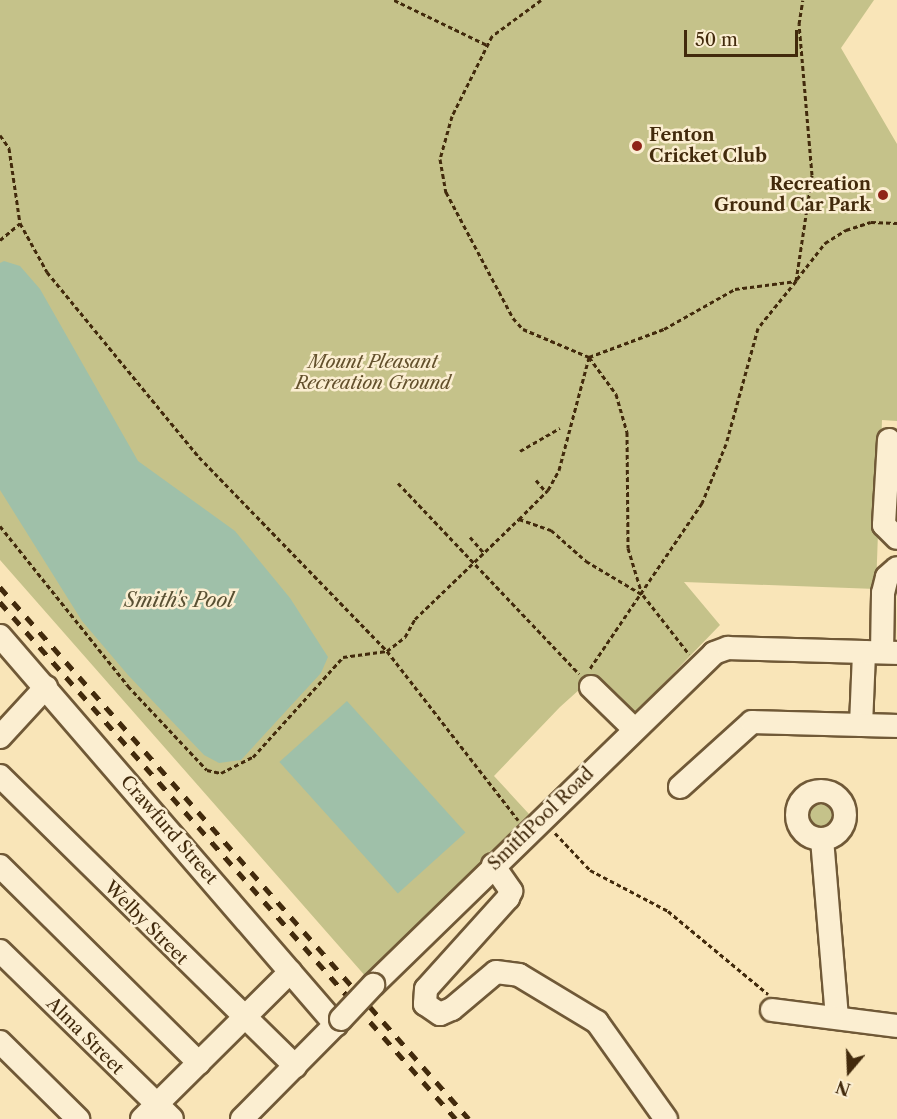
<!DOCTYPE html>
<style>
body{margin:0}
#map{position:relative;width:897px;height:1119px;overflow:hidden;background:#f9e5b8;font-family:"Libre Caslon Text",serif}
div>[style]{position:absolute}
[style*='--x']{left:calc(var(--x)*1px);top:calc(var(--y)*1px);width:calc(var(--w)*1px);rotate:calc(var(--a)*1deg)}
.green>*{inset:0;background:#c5c28a}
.round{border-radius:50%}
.water>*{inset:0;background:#9fc0a9;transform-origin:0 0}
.path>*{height:3px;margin-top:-1.5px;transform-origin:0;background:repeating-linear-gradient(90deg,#422a0c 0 4.5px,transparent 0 7.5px)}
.roads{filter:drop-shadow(2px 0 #705937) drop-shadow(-2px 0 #705937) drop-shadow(0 2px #705937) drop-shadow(0 -2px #705937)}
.minor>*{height:22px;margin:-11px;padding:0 11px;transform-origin:11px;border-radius:11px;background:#fbeed1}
.minor>.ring{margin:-11px;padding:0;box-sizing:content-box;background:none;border:22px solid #fbeed1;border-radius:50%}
.rail>*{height:4.5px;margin-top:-2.25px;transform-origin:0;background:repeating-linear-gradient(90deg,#422a0c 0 10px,transparent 0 20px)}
.bridges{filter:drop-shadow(2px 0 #705937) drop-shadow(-2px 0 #705937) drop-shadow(0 2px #705937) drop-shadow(0 -2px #705937)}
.minor-bridge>*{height:22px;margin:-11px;padding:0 11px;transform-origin:11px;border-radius:11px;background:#fbeed1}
.dots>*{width:16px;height:16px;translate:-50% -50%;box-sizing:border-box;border:3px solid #fbeed1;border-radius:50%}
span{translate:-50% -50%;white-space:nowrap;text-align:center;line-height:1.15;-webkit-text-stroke:5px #fbeed1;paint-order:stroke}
.poi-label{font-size:18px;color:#422a0c;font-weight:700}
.left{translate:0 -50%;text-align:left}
.right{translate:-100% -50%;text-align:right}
.park-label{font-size:18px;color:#63502c;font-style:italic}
.street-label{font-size:18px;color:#422a0c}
.water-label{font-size:20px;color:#595033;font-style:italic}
.north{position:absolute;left:819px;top:1041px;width:60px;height:60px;-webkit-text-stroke:4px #fbeed1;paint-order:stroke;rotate:199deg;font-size:16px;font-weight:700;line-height:24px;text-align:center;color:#422a0c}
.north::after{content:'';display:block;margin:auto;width:21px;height:27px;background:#422a0c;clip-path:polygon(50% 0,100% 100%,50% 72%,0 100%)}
.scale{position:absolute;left:684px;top:30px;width:114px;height:27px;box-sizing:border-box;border:3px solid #422a0c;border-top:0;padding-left:8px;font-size:18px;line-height:21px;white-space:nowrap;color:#422a0c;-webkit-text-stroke:4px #fbeed1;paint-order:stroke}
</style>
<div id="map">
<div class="green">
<div style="clip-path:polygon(0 0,874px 0,841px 48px,897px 144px,897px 421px,882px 420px,876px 589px,684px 582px,720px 625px,630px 718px,590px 680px,560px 707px,494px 776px,529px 814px,367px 978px,0 560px)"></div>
<div class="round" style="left:804px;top:798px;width:34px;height:34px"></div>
</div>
<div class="water">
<div style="clip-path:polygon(4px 261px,20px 266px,40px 289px,138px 461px,235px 531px,290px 598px,328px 657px,321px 673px,241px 760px,219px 763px,204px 755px,128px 675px,82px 621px,0 490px,0 263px)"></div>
<div style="left:347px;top:701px;width:177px;height:91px;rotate:48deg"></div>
</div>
<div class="path">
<div style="--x:394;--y:0;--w:103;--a:25.8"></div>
<div style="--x:541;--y:0;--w:61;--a:143.7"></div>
<div style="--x:492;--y:36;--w:89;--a:116.6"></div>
<div style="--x:452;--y:116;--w:45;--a:105.6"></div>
<div style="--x:440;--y:159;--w:34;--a:80"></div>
<div style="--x:446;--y:192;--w:143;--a:62"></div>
<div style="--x:513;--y:318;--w:15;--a:48"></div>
<div style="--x:523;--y:329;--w:72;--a:23"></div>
<div style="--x:589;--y:357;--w:80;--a:-20.5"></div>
<div style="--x:664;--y:329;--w:81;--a:-29.4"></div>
<div style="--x:735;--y:289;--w:62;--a:-7.5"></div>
<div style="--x:796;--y:281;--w:60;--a:129"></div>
<div style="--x:758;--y:328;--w:120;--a:105.4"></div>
<div style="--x:726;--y:444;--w:64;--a:112.1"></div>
<div style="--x:702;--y:503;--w:202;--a:124.1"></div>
<div style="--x:0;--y:135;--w:16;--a:55"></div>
<div style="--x:9;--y:148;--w:76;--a:81.7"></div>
<div style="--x:20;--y:223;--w:56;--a:61.1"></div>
<div style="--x:47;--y:272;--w:239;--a:50.6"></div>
<div style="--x:199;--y:457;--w:270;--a:45.9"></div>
<div style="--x:387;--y:651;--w:214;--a:52.2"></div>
<div style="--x:0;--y:240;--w:26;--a:-40"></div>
<div style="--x:797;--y:279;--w:46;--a:-52.1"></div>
<div style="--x:825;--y:243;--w:25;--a:-32"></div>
<div style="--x:846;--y:230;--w:26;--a:-18"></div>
<div style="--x:871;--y:222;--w:26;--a:2"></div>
<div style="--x:796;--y:281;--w:107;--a:-81.4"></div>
<div style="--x:812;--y:175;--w:152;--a:-94.9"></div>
<div style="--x:799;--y:24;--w:24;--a:-81"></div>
<div style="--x:520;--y:451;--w:46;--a:-29.9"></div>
<div style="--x:536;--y:480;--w:16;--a:50"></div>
<div style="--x:398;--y:483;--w:263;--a:46.5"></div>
<div style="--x:519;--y:519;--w:41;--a:-45"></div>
<div style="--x:548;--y:490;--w:23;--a:-61"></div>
<div style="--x:559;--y:470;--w:117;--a:-75.1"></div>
<div style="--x:589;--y:357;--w:46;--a:53.9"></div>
<div style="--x:616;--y:394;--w:40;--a:74"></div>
<div style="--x:627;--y:432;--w:116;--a:89.5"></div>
<div style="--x:628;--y:548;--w:48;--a:73.1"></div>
<div style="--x:0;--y:526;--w:205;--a:51.3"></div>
<div style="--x:128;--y:686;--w:115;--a:46.8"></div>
<div style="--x:207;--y:770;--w:14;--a:12"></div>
<div style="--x:221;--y:773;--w:36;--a:-27"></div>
<div style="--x:253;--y:757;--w:135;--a:-48"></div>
<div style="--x:343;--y:657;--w:44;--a:-7.8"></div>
<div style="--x:387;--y:651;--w:23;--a:-38"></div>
<div style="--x:405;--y:637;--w:21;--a:-61"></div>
<div style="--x:415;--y:619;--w:144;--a:-43.9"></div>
<div style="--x:519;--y:519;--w:34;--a:19"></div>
<div style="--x:551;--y:530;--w:47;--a:41.5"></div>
<div style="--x:586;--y:561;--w:66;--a:30.8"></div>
<div style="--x:643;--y:595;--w:75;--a:52.1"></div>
<div style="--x:470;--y:537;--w:20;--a:49"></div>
<div style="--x:555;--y:833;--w:51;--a:46.6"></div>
<div style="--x:590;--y:870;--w:88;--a:27.7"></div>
<div style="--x:668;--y:911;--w:130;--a:39.7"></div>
</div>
<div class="roads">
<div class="minor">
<div style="--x:889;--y:440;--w:85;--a:93.4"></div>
<div style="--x:884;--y:525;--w:18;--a:45"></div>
<div style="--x:0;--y:636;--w:514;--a:49.18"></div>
<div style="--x:882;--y:652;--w:59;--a:-89"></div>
<div style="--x:883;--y:593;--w:16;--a:-76"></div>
<div style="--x:887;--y:577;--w:13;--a:-42"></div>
<div style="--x:591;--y:687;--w:60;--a:44.3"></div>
<div style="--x:861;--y:725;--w:73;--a:-87.6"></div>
<div style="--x:0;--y:737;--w:68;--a:-47.4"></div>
<div style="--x:0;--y:776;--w:414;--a:44.5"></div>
<div style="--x:680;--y:787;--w:97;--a:-42.1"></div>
<div style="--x:752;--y:722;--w:145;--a:1.6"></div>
<div class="ring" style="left:797px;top:791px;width:26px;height:26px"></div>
<div style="--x:822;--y:839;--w:178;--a:85.2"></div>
<div style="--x:493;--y:865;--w:32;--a:55"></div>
<div style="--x:511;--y:891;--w:8;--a:113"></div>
<div style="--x:508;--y:898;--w:122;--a:132"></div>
<div style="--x:426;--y:989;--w:15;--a:94"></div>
<div style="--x:425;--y:1004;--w:18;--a:34"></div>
<div style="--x:440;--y:1014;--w:13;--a:-23"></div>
<div style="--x:452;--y:1009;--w:57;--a:-40.1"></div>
<div style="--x:496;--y:972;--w:23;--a:7"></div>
<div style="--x:519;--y:975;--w:91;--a:31.1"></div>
<div style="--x:597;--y:1022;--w:119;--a:54.6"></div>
<div style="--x:0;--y:866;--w:280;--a:44.7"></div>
<div style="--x:0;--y:951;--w:240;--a:44.3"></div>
<div style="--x:373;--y:985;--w:476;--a:-44.2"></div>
<div style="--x:714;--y:653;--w:15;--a:-20"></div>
<div style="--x:728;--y:648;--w:169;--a:1.7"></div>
<div style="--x:772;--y:1010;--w:126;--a:7.3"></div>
<div style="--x:0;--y:1042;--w:110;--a:44.6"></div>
<div style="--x:142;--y:1119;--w:209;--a:-44.8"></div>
<div style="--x:242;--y:1119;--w:141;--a:-45.3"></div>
</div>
</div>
<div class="rail">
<div style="--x:0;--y:587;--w:709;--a:48.6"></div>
<div style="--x:0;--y:602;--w:689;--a:48.59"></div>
</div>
<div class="bridges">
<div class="minor-bridge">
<div style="--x:341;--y:1019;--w:47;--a:-46.7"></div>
</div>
</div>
<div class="dots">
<div style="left:637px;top:146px;background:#8f2418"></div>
<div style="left:883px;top:195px;background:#8f2418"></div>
</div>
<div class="poi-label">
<span class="left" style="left:649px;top:146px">Fenton<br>Cricket Club</span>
<span class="right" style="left:871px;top:195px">Recreation<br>Ground Car Park</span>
</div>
<div class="park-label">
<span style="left:373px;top:373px">Mount Pleasant<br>Recreation Ground</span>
</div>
<div class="street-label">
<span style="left:541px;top:819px;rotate:-44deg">SmithPool Road</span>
<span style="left:169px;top:830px;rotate:49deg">Crawfurd Street</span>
<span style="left:146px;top:923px;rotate:45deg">Welby Street</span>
<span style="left:85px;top:1036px;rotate:45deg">Alma Street</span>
</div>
<div class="water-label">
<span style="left:179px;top:600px">Smith's Pool</span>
</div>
<div class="north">N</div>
<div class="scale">50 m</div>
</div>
